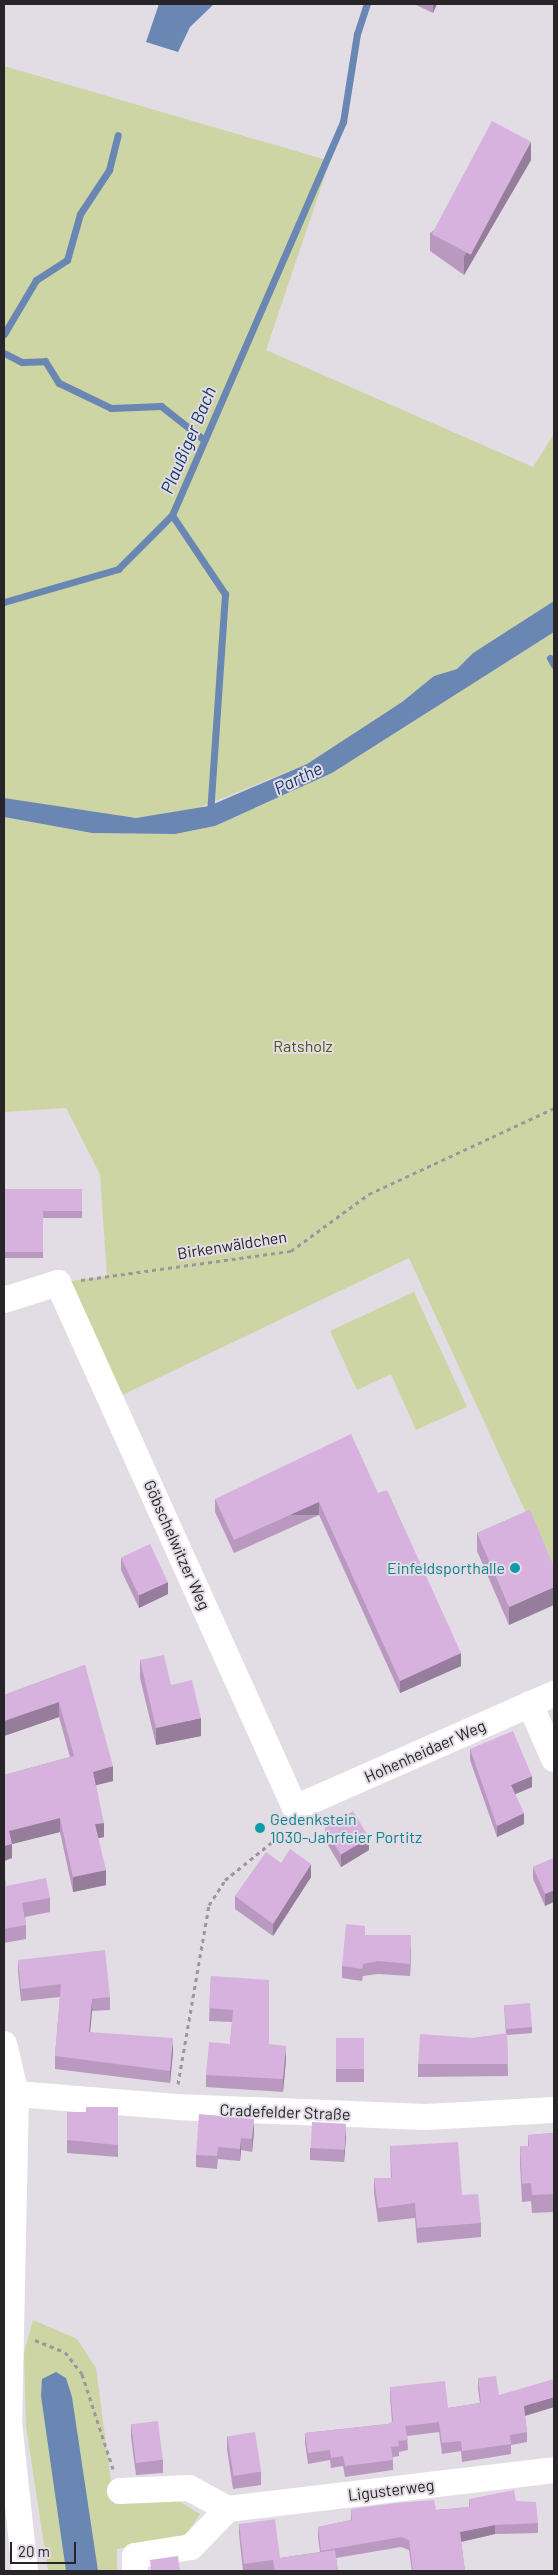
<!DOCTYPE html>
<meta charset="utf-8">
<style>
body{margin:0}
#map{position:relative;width:558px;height:2575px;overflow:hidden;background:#e2dce4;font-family:Barlow,sans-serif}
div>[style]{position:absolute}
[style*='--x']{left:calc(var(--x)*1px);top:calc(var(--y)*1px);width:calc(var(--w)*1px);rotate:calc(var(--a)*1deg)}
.green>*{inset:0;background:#cdd5a4}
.water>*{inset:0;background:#6a87b3}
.stream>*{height:7px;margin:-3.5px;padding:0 3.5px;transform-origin:3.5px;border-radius:3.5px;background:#6a87b3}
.path>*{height:3px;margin-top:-1.5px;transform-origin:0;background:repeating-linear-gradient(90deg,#9b979d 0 4px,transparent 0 8px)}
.minor>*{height:26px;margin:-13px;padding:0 13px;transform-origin:13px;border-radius:13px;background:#fff}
.wall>*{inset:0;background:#b999c0;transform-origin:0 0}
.shaded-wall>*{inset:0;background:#967d9c;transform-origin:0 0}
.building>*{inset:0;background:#d7b2df;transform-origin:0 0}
.dots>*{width:14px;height:14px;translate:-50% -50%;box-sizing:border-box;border:2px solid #e2dce4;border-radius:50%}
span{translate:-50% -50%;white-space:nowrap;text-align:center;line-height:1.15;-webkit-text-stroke:4px #e2dce4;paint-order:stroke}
.park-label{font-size:16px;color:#4e5517}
.street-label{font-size:16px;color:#272528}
.culture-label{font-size:16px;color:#0d838f}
.right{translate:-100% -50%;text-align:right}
.left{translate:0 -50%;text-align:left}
.water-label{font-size:18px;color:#12366d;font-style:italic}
.frame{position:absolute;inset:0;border:5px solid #272528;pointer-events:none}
.scale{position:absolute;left:10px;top:2542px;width:66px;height:22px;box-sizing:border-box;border:2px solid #272528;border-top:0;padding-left:6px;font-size:15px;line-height:18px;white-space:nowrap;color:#272528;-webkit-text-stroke:4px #e2dce4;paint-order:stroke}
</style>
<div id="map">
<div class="green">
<div style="clip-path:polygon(4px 66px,330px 161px,266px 350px,533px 467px,554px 434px,554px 601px,473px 653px,457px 669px,434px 676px,402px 702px,307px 764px,186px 813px,145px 818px,106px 816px,4px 798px)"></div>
<div style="clip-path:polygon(554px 632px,554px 1574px,409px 1258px,112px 1400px,58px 1283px,107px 1276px,100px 1174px,66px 1108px,4px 1112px,4px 817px,92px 833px,175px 834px,215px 826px,332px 773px)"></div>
<div style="clip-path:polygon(414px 1292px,467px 1407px,416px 1430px,391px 1374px,357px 1390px,330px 1331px)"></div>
<div style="clip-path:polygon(33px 2320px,77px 2339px,96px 2368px,114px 2504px,175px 2499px,200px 2514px,183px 2539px,117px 2549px,117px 2571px,48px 2571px,26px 2426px,24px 2353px)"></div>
</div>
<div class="water">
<div style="clip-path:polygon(159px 4px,214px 4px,190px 27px,178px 52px,146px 42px)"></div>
<div style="clip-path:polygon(554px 601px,554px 632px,332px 773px,215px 826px,175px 834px,92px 833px,4px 817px,4px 798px,136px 818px,209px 806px,307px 764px,402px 702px,434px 676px,457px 669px,473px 653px)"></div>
<div style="clip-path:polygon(56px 2372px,66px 2378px,72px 2397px,98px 2571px,66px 2571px,41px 2396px,42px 2379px)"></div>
</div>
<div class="stream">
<div style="--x:4;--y:334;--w:63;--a:-59.3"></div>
<div style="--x:36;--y:280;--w:37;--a:-33"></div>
<div style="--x:67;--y:260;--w:48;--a:-74.2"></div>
<div style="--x:80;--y:214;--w:53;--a:-56.6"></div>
<div style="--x:109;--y:170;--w:36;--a:-76"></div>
<div style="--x:4;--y:353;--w:20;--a:27"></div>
<div style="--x:22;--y:362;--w:23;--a:-2"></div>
<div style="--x:45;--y:361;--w:26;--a:58"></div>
<div style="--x:59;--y:383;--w:58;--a:25.7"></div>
<div style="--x:111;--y:408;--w:50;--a:-2.3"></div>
<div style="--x:161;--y:406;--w:55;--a:38.3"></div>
<div style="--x:4;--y:602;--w:119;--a:-16.1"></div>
<div style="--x:118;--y:569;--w:76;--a:-45"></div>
<div style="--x:550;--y:658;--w:8;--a:60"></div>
<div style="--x:210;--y:814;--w:221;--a:-86.1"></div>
<div style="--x:225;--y:594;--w:95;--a:-123.9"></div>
<div style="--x:172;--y:515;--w:429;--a:-66.5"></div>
<div style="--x:343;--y:122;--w:89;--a:-81"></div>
<div style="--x:357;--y:34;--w:32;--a:-72"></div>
</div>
<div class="path">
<div style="--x:81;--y:1280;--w:212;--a:-7.9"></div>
<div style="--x:291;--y:1251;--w:97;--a:-36.2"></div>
<div style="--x:369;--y:1194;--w:204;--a:-24.9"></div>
<div style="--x:178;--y:2084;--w:182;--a:-80.2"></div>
<div style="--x:209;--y:1905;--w:30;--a:-57"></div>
<div style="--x:225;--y:1880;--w:80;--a:-38.9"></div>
<div style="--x:35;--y:2340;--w:32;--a:22"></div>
<div style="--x:65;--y:2352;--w:28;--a:52"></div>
<div style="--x:82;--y:2374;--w:100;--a:71.9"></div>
</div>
<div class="minor">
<div style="--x:4;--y:1300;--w:57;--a:-17.5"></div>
<div style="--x:58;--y:1283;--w:576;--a:65.7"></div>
<div style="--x:295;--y:1808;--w:283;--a:-23.8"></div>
<div style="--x:530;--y:1704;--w:60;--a:66.4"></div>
<div style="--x:4;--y:2044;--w:51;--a:76.5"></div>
<div style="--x:16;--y:2094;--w:328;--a:91.2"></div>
<div style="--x:9;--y:2422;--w:150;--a:83.9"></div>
<div style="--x:16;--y:2094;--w:161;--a:4.6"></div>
<div style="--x:176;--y:2107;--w:249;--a:2.3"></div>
<div style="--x:425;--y:2117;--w:129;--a:-3.1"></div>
<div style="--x:120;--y:2491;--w:69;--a:-2.5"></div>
<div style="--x:189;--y:2488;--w:44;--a:28.3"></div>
<div style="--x:135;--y:2571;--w:15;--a:-90"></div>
<div style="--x:135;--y:2556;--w:57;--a:-9.1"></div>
<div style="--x:191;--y:2547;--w:53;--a:-45.8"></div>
<div style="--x:228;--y:2509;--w:328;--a:-6.8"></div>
</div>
<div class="wall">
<div style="clip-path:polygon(414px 4px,437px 4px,433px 13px)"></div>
<div style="clip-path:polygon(531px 160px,464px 275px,430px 251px,430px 233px)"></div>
<div style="clip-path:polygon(4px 1189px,82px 1189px,82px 1218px,43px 1218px,43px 1258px,4px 1258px)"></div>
<div style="clip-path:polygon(378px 1493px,461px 1666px,400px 1693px,319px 1515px,234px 1553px,215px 1512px,215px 1499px)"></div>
<div style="clip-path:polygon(530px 1510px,509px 1625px,477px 1551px,477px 1533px)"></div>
<div style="clip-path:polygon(121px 1558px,168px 1594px,139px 1608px,121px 1570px)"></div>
<div style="clip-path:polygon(140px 1660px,201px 1736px,156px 1745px,140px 1678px)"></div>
<div style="clip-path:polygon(85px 1665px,113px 1781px,96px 1785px,104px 1837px,98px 1838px,106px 1885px,73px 1892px,60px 1832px,12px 1844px,12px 1858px,4px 1861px,4px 1775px,70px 1757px,59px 1717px,4px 1736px,4px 1695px)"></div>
<div style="clip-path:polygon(470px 1749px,532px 1787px,515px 1794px,524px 1824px,497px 1837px,470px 1760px)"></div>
<div style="clip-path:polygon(325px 1828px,369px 1850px,341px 1867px,325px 1840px)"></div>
<div style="clip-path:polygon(554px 1858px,545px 1906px,533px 1879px,533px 1867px)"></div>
<div style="clip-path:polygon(4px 1872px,6px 1886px,50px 1898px,50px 1912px,25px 1917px,26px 1925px,26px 1939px,4px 1943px)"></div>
<div style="clip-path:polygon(311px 1877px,273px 1936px,235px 1909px,235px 1896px)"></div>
<div style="clip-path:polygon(365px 1935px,411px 1947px,410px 1976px,378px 1974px,363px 1976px,362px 1981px,342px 1978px,342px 1966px)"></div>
<div style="clip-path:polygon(18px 1960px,110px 1997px,110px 2010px,92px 2011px,90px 2032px,173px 2051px,170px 2083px,55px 2069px,55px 2056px,60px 1997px,21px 2001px,18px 1972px)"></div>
<div style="clip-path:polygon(211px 1976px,269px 2044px,286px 2059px,283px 2092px,206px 2087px,206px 2075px,230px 2044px,232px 2022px,209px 2021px)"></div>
<div style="clip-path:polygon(504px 2005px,532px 2027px,532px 2033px,507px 2035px,508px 2076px,418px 2077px,418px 2064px,474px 2038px,506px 2034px)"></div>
<div style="left:336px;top:2038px;width:28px;height:44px"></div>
<div style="clip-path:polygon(118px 2107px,118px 2157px,67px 2153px,67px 2112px,86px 2112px)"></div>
<div style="clip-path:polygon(254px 2131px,252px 2152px,241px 2150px,240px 2161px,218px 2159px,217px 2169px,196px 2167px,196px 2155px)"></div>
<div style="clip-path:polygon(554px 2133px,554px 2212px,532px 2213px,531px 2201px,522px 2202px,520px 2164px,520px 2146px,528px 2146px,528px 2135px)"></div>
<div style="clip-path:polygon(346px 2136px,344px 2162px,310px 2160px,310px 2148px)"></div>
<div style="clip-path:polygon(390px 2146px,462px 2195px,481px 2223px,481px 2237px,417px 2243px,415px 2218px,378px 2222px,374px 2193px,374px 2178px,391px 2178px)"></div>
<div style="clip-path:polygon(478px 2378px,499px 2395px,554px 2407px,525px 2416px,527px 2432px,527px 2442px,511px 2445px,511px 2454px,462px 2462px,461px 2451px,442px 2454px,439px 2432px,407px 2436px,408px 2450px,399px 2452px,399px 2456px,393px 2457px,393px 2470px,345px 2477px,343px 2466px,331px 2468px,330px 2460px,308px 2464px,305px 2443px,305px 2433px,388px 2424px,392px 2422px,390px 2397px,390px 2387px,448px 2408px,480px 2403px,478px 2389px)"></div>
<div style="clip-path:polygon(131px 2424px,163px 2460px,163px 2473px,136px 2475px,131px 2437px)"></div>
<div style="clip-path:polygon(227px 2436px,261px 2472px,261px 2485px,233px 2489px,227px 2449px)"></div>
<div style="clip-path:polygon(469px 2499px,516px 2501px,538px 2523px,538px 2533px,495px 2534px,461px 2542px,465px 2571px,412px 2571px,409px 2550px,401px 2547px,336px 2558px,338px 2571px,274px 2571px,273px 2570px,263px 2571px,243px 2571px,239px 2534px,239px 2524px,280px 2558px,320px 2552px,318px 2537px,318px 2527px,351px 2520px,351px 2509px,436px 2510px,469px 2507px)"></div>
</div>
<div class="shaded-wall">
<div style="clip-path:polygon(433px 4px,437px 4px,433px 13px)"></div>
<div style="clip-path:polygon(531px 142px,531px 160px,464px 275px,464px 257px)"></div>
<div style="left:319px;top:1502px;width:13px;height:93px;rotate:90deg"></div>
<div style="clip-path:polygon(168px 1582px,168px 1594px,139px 1608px,139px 1595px)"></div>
<div style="clip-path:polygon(554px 1587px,554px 1605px,509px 1625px,509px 1607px)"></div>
<div style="clip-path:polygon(461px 1653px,461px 1666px,400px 1693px,400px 1681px)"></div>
<div style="clip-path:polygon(59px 1702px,59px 1717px,4px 1736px,4px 1721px)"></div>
<div style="clip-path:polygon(201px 1718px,201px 1736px,156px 1745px,156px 1728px)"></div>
<div style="clip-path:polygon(113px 1766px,113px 1781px,93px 1786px,93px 1772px)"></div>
<div style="clip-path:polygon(532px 1776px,532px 1787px,511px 1796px,511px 1785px)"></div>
<div style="clip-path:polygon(524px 1813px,524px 1824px,497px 1837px,497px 1826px)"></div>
<div style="clip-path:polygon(60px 1818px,60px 1832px,12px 1844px,12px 1858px,4px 1861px,4px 1846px,9px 1831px)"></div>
<div style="clip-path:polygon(104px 1823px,104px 1837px,95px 1839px,95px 1824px)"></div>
<div style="clip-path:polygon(369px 1838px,369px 1850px,341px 1867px,341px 1855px)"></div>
<div style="clip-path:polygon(311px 1864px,311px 1877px,273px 1936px,273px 1924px)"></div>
<div style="clip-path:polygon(106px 1870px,106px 1885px,73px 1892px,73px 1877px)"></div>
<div style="clip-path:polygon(554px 1890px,554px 1902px,545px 1906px,545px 1894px)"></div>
<div style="clip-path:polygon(411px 1935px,411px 1947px,410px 1976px,410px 1964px)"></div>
<div style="clip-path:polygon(92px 1999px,92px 2011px,89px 2044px,89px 2032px)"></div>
<div style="clip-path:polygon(173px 2038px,173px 2051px,170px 2083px,170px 2071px)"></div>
<div style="clip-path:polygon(286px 2046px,286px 2059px,283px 2092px,283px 2079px)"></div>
<div style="clip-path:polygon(254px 2119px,254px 2131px,252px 2152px,252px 2139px)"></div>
<div style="clip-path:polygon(346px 2124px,346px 2136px,344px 2162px,344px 2150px)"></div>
<div style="clip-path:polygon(241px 2138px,241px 2150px,240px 2161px,240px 2149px)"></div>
<div style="clip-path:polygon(554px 2397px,554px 2407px,524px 2416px,524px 2406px)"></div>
<div style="clip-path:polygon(495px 2525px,495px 2534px,460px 2542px,460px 2532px)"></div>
</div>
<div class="building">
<div style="left:492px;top:121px;width:44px;height:128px;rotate:28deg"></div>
<div style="clip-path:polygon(4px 1189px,82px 1189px,82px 1211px,43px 1211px,43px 1252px,4px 1252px)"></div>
<div style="clip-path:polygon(351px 1434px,378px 1493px,387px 1490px,461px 1653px,400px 1681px,319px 1502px,234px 1540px,215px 1499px)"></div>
<div style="clip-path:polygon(530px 1510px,554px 1567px,554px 1587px,509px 1607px,477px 1533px)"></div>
<div style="left:150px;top:1544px;width:42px;height:32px;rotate:65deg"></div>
<div style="clip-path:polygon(164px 1655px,171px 1685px,192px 1680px,201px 1718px,156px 1728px,140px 1660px)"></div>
<div style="clip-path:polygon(85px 1665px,113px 1766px,93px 1772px,104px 1823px,95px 1824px,106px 1870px,73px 1877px,60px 1818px,9px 1831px,12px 1844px,4px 1846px,4px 1775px,74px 1756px,59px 1702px,4px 1721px,4px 1695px)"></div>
<div style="clip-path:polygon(513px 1731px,532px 1776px,511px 1785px,524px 1813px,497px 1826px,470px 1749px)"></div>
<div style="left:353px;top:1811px;width:31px;height:33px;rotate:59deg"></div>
<div style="clip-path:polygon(290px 1849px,311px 1864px,273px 1924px,235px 1896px,266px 1852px,281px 1863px)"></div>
<div style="clip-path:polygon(554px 1858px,554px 1890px,545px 1894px,533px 1867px)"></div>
<div style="clip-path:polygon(4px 1872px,6px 1886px,46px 1878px,50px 1898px,22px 1903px,26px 1925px,4px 1929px)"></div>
<div style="clip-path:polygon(346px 1924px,365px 1926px,365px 1935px,411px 1935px,410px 1964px,378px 1961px,363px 1964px,362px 1969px,342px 1966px)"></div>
<div style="clip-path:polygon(105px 1950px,110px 1997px,92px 1999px,89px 2032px,173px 2038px,170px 2071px,55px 2056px,61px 1984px,21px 1989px,18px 1960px)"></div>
<div style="clip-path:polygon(211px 1976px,269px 1980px,269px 2044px,286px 2046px,283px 2079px,206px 2075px,209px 2042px,230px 2044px,233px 2010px,209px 2008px)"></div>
<div style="left:530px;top:2003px;width:24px;height:26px;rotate:85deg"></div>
<div style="clip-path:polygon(507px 2033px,508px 2064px,418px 2064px,420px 2034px,474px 2038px)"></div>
<div style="left:336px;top:2038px;width:28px;height:31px"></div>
<div style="clip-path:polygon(86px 2107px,118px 2107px,118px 2145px,67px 2140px,67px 2112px,86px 2112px)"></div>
<div style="clip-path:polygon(199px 2114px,254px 2119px,252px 2139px,241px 2138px,240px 2149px,218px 2147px,217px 2156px,196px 2155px)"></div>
<div style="left:312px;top:2122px;width:34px;height:26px;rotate:3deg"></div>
<div style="clip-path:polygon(554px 2133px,554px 2194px,532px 2195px,531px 2183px,522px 2184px,520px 2146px,529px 2146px,528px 2135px)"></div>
<div style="clip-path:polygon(458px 2142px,462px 2195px,478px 2194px,481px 2223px,417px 2228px,415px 2203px,378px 2208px,374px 2178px,392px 2178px,390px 2146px)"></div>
<div style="clip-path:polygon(496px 2376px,499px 2395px,554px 2379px,554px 2397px,524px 2406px,527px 2432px,510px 2435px,511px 2444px,462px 2451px,461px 2441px,442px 2443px,439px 2422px,405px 2426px,408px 2440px,398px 2441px,399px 2446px,391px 2447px,393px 2460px,345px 2466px,343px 2456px,331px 2458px,330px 2450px,308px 2453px,305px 2433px,388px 2424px,393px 2421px,390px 2387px,445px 2381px,448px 2408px,481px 2403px,478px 2378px)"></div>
<div style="left:158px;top:2421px;width:39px;height:27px;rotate:83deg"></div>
<div style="left:255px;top:2432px;width:40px;height:28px;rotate:81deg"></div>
<div style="clip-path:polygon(514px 2490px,516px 2501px,536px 2502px,538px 2523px,495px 2525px,460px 2532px,465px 2571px,413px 2571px,409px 2540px,401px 2537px,321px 2551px,318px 2527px,352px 2520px,351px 2509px,396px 2503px,434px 2500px,436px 2510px,470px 2507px,469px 2499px)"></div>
<div style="clip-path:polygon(275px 2519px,280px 2558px,335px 2550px,338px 2571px,275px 2571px,273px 2560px,244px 2564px,239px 2524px)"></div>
<div style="clip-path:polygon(178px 2556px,180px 2571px,151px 2571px,150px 2560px)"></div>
</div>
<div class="dots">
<div style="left:515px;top:1568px;background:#0f9aa8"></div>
<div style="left:260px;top:1828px;background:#0f9aa8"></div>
</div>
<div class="park-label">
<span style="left:303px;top:1046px">Ratsholz</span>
</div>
<div class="street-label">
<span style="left:232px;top:1245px;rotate:-9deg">Birkenwäldchen</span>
<span style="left:177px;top:1545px;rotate:66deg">Göbschelwitzer Weg</span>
<span style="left:425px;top:1751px;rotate:-24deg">Hohenheidaer Weg</span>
<span style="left:285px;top:2112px;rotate:2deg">Cradefelder Straße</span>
<span style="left:391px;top:2490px;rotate:-7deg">Ligusterweg</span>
</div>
<div class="culture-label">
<span class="right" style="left:505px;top:1568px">Einfeldsporthalle</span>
<span class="left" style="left:270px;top:1828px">Gedenkstein<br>1030-Jahrfeier Portitz</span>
</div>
<div class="water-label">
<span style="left:188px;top:440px;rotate:-67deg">Plaußiger Bach</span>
<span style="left:298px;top:778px;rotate:-26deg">Parthe</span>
</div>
<div class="frame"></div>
<div class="scale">20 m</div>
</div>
